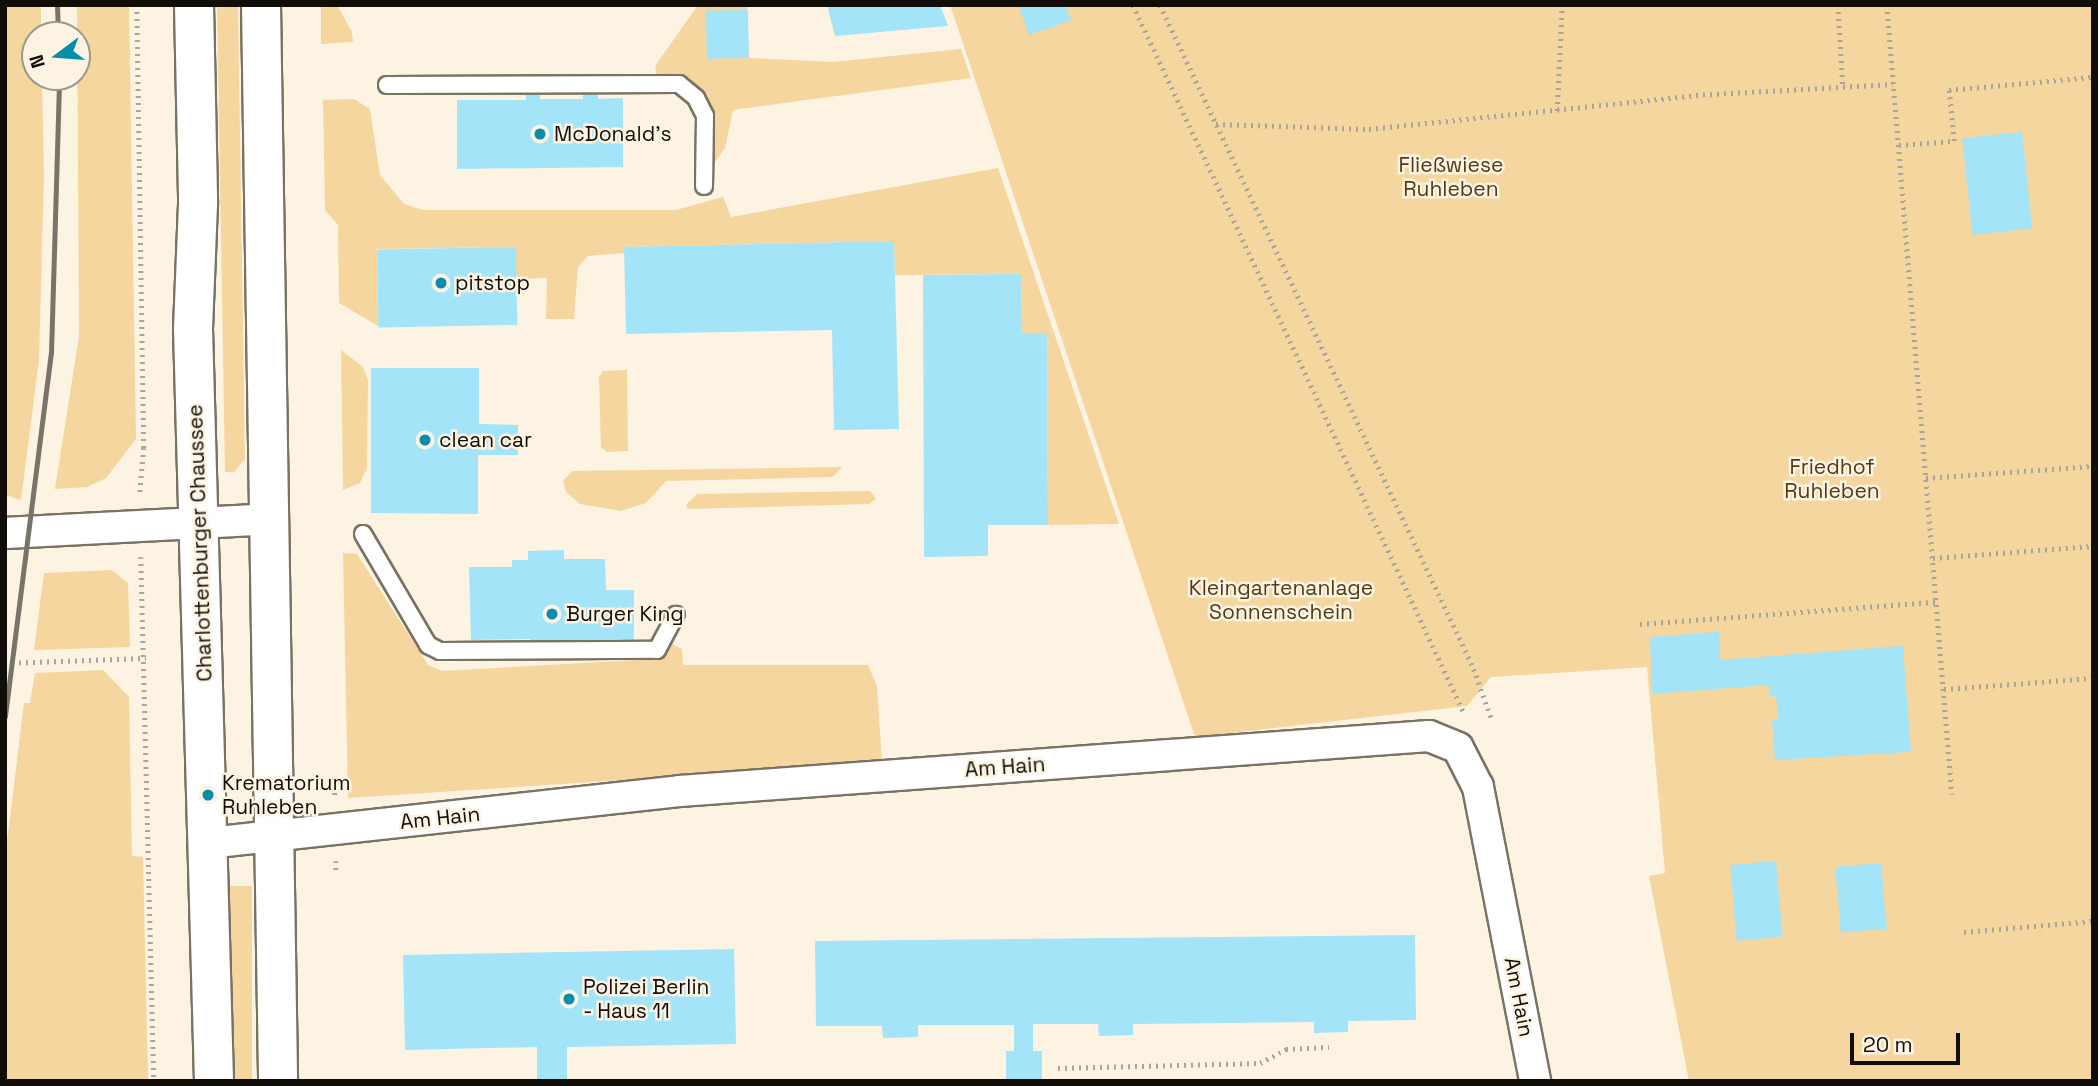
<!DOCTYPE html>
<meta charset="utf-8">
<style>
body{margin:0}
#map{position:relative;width:2098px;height:1086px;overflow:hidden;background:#fcf3e3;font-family:"Space Grotesk",sans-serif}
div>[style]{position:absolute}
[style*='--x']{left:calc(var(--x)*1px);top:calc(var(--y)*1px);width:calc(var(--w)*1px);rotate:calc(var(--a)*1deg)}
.green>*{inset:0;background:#f5d69e;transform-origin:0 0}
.building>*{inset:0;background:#a3e4f9;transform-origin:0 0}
.path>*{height:4.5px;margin-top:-2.25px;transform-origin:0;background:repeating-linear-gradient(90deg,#aba498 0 2px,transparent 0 7px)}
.roads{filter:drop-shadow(2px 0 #7a7264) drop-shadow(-2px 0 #7a7264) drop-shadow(0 2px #7a7264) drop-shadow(0 -2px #7a7264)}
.service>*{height:16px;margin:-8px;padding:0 8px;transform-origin:8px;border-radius:8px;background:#fff}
.minor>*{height:30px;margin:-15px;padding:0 15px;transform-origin:15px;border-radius:15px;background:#fff}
.secondary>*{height:38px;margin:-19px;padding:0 19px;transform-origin:19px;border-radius:19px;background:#fff}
.rail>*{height:5px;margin:-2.5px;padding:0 2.5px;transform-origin:2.5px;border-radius:2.5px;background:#79746a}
.dots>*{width:19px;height:19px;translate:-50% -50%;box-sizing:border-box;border:4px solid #fcf3e3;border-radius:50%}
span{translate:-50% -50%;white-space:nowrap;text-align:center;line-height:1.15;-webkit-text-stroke:5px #fcf3e3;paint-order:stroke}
.poi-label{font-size:21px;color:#110e09}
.left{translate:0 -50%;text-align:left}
.park-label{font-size:21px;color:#4f3c16}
.street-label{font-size:21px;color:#110e09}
.frame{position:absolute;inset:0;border:7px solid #110e09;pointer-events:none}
.north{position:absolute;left:21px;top:21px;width:70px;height:70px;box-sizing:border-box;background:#fcf3e3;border:2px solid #9e978c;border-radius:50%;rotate:254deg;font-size:19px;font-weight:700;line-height:28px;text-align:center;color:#110e09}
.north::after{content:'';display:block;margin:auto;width:24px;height:32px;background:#078dac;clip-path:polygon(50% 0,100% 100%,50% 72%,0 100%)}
.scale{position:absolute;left:1850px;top:1033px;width:110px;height:32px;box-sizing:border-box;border:4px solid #110e09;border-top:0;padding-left:9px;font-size:21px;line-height:24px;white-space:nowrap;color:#110e09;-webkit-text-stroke:5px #fcf3e3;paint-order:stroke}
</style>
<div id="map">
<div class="green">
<div style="clip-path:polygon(5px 5px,41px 5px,41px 35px,35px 35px,35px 77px,42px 77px,44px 176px,39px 360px,21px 500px,5px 495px)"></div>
<div style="clip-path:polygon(77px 5px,129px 5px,136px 439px,106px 478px,87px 487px,55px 489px,79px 336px)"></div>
<div style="clip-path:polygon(217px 5px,238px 5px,245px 459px,234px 472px,225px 472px)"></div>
<div style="clip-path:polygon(321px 5px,337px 5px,352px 32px,353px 42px,321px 44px)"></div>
<div style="clip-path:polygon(698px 5px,747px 5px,749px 58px,833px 62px,961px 49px,971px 78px,733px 110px,725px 148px,708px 172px,711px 123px,682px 80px,657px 76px,655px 66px)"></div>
<div style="clip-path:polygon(950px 5px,2093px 5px,2093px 1081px,1689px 1081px,1649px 876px,1665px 873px,1647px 667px,1491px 677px,1467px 706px,1195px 737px)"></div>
<div style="clip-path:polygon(354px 99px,370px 109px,380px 175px,404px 204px,423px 210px,676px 210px,723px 197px,731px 217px,998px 168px,1119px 524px,1048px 525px,1047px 333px,1022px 333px,1021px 274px,895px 275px,894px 241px,624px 247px,624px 253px,588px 256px,578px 267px,574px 319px,546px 319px,547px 278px,516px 279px,516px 247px,377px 249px,378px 326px,339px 303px,338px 225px,325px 210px,323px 100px)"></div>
<div style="clip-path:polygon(341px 350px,363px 367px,368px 380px,367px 468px,360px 483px,343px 490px)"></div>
<div style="clip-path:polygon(627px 370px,628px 451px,607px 452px,601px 447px,599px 377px,603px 371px)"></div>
<div style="clip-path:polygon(842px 467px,833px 477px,666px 481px,646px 503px,621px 511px,580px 504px,566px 492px,563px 481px,572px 471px)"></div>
<div style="clip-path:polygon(870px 491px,876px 499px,869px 504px,688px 509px,686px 505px,697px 494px)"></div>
<div style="clip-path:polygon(343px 553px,357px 554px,428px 665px,442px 671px,655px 659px,668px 642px,682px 649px,683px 665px,868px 665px,877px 686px,882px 763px,348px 798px)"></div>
<div style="clip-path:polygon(112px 570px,128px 583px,130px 647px,34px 650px,44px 573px)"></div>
<div style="clip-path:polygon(103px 670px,129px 697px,132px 856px,143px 857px,148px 1081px,5px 1081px,5px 858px,24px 703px,30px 703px,35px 673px)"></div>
<div style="left:230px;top:886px;width:22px;height:195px"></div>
</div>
<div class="building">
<div style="clip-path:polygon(827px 5px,940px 5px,948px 26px,835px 36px)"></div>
<div style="clip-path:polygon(1018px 5px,1065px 5px,1071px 20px,1029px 35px)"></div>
<div style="left:748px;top:10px;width:48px;height:42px;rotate:89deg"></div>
<div style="clip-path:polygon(525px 86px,540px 86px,540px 99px,583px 99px,583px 86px,598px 86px,598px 99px,623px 98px,623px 167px,457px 169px,457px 100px,526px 100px)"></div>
<div style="left:2022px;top:132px;width:97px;height:60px;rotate:84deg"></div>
<div style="clip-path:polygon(894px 241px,899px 429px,834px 430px,832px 330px,626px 334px,624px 247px)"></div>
<div style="left:516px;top:247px;width:78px;height:139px;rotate:89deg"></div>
<div style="clip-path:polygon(1021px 274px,1022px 333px,1047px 333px,1048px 525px,988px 525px,988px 556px,924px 557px,923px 275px)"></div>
<div style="clip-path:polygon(371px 368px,479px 368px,479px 424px,518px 425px,518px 455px,478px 455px,478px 514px,371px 513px)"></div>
<div style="clip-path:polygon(564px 550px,564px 559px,605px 559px,606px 590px,634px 590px,634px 640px,544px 642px,544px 648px,530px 649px,530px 639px,471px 640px,469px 567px,512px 567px,512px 560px,528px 560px,528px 551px)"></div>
<div style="clip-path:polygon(1719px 632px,1720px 660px,1903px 646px,1911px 752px,1775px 760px,1772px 720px,1778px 720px,1776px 696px,1770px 697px,1769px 685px,1652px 694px,1650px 637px)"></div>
<div style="left:1776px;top:861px;width:76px;height:46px;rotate:85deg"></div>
<div style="left:1881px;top:863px;width:66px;height:46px;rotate:85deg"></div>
<div style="clip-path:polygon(1415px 935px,1416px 1020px,1348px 1021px,1348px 1032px,1314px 1033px,1314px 1022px,1133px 1024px,1133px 1035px,1099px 1036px,1098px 1024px,1033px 1024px,1033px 1051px,1042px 1051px,1042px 1081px,1006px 1081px,1006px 1051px,1014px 1051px,1014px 1025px,918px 1025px,918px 1037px,883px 1038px,882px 1026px,816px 1026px,815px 941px)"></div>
<div style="clip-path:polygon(734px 949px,736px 1044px,567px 1047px,567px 1081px,537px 1081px,537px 1047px,405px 1050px,403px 955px)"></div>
</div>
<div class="path">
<div style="--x:137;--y:5;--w:443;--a:89.1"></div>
<div style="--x:144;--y:448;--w:44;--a:95.2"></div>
<div style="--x:1133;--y:5;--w:784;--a:64.94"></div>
<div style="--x:1160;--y:5;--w:735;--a:64.69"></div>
<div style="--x:1474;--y:669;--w:54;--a:70.6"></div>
<div style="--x:1838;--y:5;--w:80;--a:86.4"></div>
<div style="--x:1887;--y:5;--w:792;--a:85.29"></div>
<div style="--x:1557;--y:111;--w:106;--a:-87.3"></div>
<div style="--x:1216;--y:124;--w:153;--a:1.9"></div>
<div style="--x:1369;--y:129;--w:329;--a:-5.9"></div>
<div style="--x:1696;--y:95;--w:197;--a:-3.2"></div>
<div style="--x:1899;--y:145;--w:55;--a:-4.2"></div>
<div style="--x:1954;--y:141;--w:51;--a:-95.6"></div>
<div style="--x:1949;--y:90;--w:145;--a:-5.2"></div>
<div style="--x:1926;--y:478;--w:167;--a:-4.1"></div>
<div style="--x:141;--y:557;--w:524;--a:88.58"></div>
<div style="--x:1933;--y:558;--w:160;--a:-4.3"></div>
<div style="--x:1640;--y:624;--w:297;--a:-4.3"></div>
<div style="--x:5;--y:663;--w:141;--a:-2"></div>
<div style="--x:1944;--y:689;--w:149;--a:-4.2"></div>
<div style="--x:335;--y:779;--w:17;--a:90"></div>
<div style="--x:336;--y:861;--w:13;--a:90"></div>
<div style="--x:1964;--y:932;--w:129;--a:-4.9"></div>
<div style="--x:1058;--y:1068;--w:202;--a:-1.4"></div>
<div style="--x:1260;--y:1063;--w:30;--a:-28"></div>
<div style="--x:1286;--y:1049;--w:43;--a:-2.7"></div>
</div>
<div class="roads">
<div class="service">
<div style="--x:387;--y:85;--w:292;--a:-0.2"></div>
<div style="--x:679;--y:84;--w:22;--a:39"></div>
<div style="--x:696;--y:98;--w:20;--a:63"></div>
<div style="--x:705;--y:116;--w:70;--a:90.8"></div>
<div style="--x:363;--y:534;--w:129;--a:59.6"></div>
<div style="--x:428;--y:645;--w:13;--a:27"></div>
<div style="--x:440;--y:651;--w:217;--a:-0.3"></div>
<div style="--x:657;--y:650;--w:40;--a:-62"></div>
</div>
<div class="minor">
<div style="--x:5;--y:533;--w:264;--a:-3"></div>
<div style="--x:209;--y:843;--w:474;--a:-6.3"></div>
<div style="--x:680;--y:791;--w:751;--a:-4.2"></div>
<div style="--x:1429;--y:736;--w:31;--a:22"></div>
<div style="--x:1458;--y:748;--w:44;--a:62.9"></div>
<div style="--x:1478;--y:787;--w:299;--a:79"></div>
</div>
<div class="secondary">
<div style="--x:194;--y:5;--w:199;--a:88.8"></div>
<div style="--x:198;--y:204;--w:125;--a:92.3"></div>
<div style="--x:193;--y:329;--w:752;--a:88.4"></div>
<div style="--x:261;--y:5;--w:1076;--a:89.09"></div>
</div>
</div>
<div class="rail">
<div style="--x:57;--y:5;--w:30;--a:88"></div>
<div style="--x:5;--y:716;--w:366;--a:-82.8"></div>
<div style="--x:51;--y:353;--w:276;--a:-88.3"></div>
</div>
<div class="dots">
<div style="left:540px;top:134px;background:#078dac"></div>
<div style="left:441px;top:283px;background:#078dac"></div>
<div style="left:425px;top:440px;background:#078dac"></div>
<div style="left:552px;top:614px;background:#078dac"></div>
<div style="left:208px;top:795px;background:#078dac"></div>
<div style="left:569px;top:999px;background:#078dac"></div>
</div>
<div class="poi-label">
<span class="left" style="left:554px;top:134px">McDonald's</span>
<span class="left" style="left:455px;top:283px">pitstop</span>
<span class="left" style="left:439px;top:440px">clean car</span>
<span class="left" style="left:566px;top:614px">Burger King</span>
<span class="left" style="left:222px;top:795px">Krematorium<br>Ruhleben</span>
<span class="left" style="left:583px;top:999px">Polizei Berlin<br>- Haus 11</span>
</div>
<div class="park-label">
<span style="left:1451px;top:177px">Fließwiese<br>Ruhleben</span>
<span style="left:1832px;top:479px">Friedhof<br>Ruhleben</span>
<span style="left:1281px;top:600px">Kleingartenanlage<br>Sonnenschein</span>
</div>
<div class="street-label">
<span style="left:200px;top:543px;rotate:-92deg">Charlottenburger Chaussee</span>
<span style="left:1005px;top:767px;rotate:-4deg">Am Hain</span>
<span style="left:440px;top:818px;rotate:-6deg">Am Hain</span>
<span style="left:1519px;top:997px;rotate:79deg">Am Hain</span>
</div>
<div class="frame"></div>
<div class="north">N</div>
<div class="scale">20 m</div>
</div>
